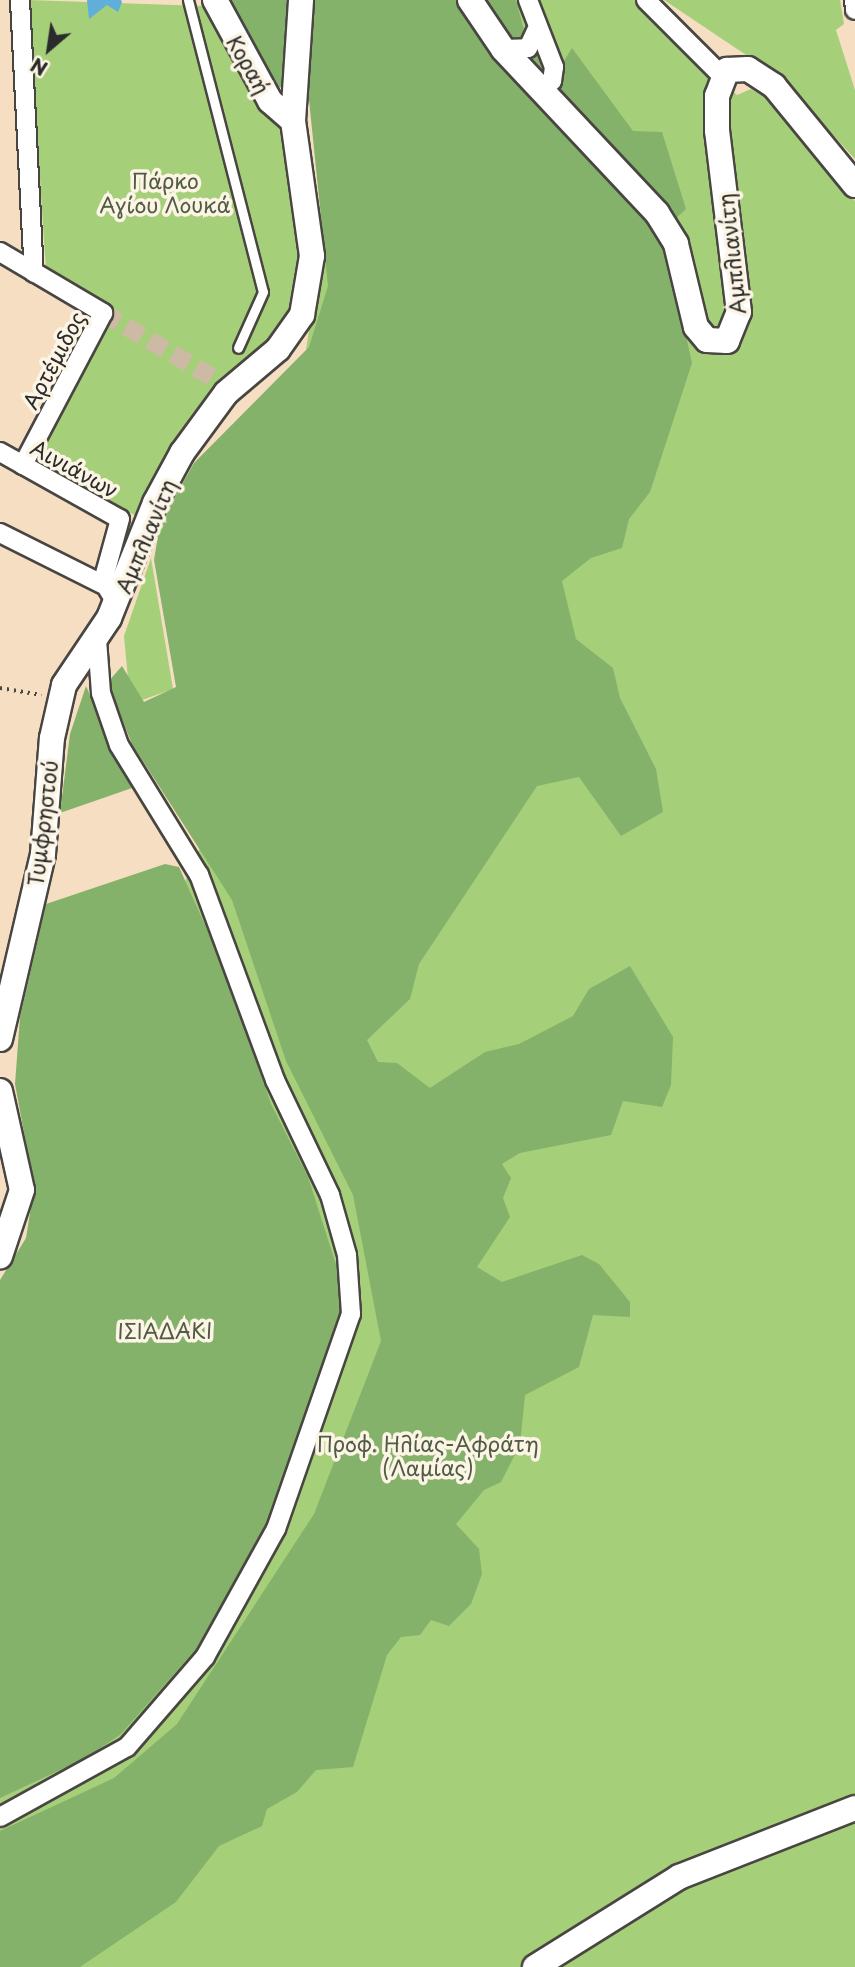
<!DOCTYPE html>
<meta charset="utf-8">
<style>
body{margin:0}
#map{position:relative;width:855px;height:1967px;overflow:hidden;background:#f6dec3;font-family:"Playpen Sans",sans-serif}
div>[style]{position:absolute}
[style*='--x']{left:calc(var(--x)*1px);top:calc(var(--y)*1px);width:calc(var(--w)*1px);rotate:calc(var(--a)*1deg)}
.green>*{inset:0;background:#a6cf7a}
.forest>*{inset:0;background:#84b26a}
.water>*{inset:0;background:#60aeda}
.street-tunnel>*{height:18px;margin-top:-9px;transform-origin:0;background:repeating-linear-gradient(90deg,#cdbaa5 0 18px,transparent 0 27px)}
.path>*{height:3.5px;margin-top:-1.75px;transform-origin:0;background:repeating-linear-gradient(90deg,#494642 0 2px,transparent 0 7px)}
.roads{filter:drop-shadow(2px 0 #494642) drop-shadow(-2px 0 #494642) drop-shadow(0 2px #494642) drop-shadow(0 -2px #494642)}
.lane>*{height:9px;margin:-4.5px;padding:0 4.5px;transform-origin:4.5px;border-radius:4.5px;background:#fff}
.street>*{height:18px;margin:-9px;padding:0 9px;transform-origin:9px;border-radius:9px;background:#fff}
.secondary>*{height:24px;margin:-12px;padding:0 12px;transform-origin:12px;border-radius:12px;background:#fff}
span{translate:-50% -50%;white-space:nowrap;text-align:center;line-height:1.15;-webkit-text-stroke:7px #fcf5e5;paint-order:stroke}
.street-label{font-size:21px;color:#2b2b2b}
.park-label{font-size:21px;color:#505c43}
.north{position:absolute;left:14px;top:14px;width:70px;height:70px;-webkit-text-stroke:5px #fcf5e5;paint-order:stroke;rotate:209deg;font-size:19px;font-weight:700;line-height:28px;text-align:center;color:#2b2b2b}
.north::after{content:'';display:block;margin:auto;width:24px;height:32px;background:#2b2b2b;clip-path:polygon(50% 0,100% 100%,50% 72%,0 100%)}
</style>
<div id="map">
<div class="green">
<div style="clip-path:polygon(28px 0,204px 6px,279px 122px,304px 241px,295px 300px,272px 342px,218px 390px,158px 469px,136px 516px,35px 454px,113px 309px,46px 270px)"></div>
<div style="clip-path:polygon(357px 0,637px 0,737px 95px,751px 89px,771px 100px,855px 201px,855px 1967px,0 1967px,0 1293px,19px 1273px,46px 1195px,250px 735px)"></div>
<div style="clip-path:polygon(664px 0,840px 0,844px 24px,836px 30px,855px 90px,855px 159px,782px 79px)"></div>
<div style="clip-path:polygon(151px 558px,173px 689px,142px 700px,128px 679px,124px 636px)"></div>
</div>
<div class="forest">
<div style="clip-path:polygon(226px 0,516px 0,527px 42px,549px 69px,559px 69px,572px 48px,633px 131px,662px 132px,686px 209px,657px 236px,671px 268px,692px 363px,650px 492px,629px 519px,622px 548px,591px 558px,562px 581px,576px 639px,613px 668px,620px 698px,656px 769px,663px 812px,621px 836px,579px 777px,537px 786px,419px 964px,410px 999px,367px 1040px,378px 1062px,397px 1063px,430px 1088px,485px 1052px,519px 1044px,573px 1016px,589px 989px,630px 966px,673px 1037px,671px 1085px,662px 1107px,623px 1101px,611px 1135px,520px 1153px,502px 1164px,511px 1178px,503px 1198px,510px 1217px,477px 1267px,502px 1282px,582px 1255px,599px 1264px,630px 1302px,630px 1317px,593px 1315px,579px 1367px,525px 1395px,520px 1445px,501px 1482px,484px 1490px,456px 1524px,479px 1549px,482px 1574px,471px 1604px,449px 1626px,431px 1620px,420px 1635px,401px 1637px,387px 1655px,353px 1767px,316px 1770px,297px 1792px,267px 1809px,262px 1826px,219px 1846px,176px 1902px,80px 1967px,0 1967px,0 1831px,114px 1778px,177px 1724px,314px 1514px,381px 1341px,353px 1195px,286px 1061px,232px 900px,132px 744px,107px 683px,122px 666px,144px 702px,176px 687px,154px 560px,160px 524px,194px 463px,309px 347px,328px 286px,308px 90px,276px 87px)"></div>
<div style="clip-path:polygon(86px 686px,132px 788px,60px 813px,70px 734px)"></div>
<div style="clip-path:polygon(165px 864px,179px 867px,222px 963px,271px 1104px,308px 1177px,338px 1271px,342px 1315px,251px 1565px,204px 1640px,121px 1734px,86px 1758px,0 1798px,0 1280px,26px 1238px,34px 1187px,15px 1084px,20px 1017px,46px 904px)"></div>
</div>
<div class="water">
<div style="clip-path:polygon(87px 0,121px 0,122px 2px,118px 12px,107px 5px,89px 19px)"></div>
</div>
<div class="street-tunnel">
<div style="--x:103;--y:313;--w:148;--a:30.4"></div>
</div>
<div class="path">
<div style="--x:0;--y:688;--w:42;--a:9.7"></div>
</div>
<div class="roads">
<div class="lane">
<div style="--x:188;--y:0;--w:301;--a:75.6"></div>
<div style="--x:263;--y:292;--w:61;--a:114.1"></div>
</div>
<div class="street">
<div style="--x:20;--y:0;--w:273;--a:87.1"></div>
<div style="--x:528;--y:0;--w:72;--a:68.8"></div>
<div style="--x:554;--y:67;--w:14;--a:98"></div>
<div style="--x:552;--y:81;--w:14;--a:144"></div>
<div style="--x:646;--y:0;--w:107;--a:45"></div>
<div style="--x:854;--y:0;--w:10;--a:84"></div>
<div style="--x:503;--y:49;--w:25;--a:-2"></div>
<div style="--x:528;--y:48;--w:19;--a:-65"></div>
<div style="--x:0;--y:252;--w:120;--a:30.6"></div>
<div style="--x:103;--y:313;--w:172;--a:117.8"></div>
<div style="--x:0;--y:452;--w:137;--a:29.2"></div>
<div style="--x:120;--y:519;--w:64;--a:105.3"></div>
<div style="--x:103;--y:581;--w:26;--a:59"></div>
<div style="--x:0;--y:533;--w:114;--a:26.6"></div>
<div style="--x:0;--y:1817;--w:145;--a:-28.9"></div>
<div style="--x:127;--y:1747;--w:119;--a:-49.1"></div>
<div style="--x:205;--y:1657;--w:146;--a:-61"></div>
<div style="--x:276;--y:1529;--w:228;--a:-70.8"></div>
<div style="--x:351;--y:1314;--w:59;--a:-93.9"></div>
<div style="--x:347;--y:1255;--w:62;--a:-105.8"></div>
<div style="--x:330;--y:1195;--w:127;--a:-115.6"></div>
<div style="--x:275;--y:1080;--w:219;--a:-110.3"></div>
<div style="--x:199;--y:875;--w:153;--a:-121.6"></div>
<div style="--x:119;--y:745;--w:55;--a:-109.1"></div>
<div style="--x:101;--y:693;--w:53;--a:-94.3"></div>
</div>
<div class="secondary">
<div style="--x:215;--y:0;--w:115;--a:61.4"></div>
<div style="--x:270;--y:101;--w:30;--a:41"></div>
<div style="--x:470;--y:0;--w:59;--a:56"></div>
<div style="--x:503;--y:49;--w:225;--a:46.8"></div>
<div style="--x:657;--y:213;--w:36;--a:58"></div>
<div style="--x:676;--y:244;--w:85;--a:76.5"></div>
<div style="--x:696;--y:327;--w:17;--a:50"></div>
<div style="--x:707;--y:340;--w:20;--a:3"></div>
<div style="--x:727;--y:341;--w:31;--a:-68"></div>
<div style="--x:739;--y:312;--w:182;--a:-96.9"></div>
<div style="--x:717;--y:131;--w:35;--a:-90"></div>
<div style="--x:717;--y:96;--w:28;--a:-69"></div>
<div style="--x:727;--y:70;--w:21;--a:-3"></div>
<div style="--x:748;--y:69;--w:31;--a:33"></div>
<div style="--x:774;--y:86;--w:128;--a:50.7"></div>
<div style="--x:0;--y:1039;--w:190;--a:-76.9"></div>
<div style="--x:43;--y:854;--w:116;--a:-85.6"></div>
<div style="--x:52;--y:738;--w:54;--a:-77.2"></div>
<div style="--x:64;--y:685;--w:81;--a:-56.1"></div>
<div style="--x:109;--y:618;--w:124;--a:-68.2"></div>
<div style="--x:155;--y:503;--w:57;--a:-61.6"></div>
<div style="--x:182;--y:453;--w:74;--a:-53.7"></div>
<div style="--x:226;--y:393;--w:68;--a:-40.2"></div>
<div style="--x:278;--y:349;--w:42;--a:-54.8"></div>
<div style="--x:302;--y:315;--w:60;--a:-80.4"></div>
<div style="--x:312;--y:256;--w:136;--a:-98"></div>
<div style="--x:293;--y:121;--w:121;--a:-86.2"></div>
<div style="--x:0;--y:1091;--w:101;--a:77.5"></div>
<div style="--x:22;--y:1190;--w:70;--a:108.4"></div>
<div style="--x:535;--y:1967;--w:170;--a:-32"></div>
<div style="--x:679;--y:1877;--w:189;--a:-21.4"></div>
</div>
</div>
<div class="street-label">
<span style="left:249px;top:64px;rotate:60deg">Κοραή</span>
<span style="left:731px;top:254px;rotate:-96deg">Αμπλιανίτη</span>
<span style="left:53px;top:360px;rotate:-62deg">Αρτέμιδος</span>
<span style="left:75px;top:468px;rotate:29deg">Αινιάνων</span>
<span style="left:145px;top:536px;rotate:-67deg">Αμπλιανίτη</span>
<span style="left:42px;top:823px;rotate:-83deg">Τυμφρηστού</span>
</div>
<div class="park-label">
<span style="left:165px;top:192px">Πάρκο<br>Αγίου Λουκά</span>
<span style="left:165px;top:1330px">ΙΣΙΑΔΑΚΙ</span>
<span style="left:428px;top:1455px">Προφ. Ηλίας-Αφράτη<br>(Λαμίας)</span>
</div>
<div class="north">N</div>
</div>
